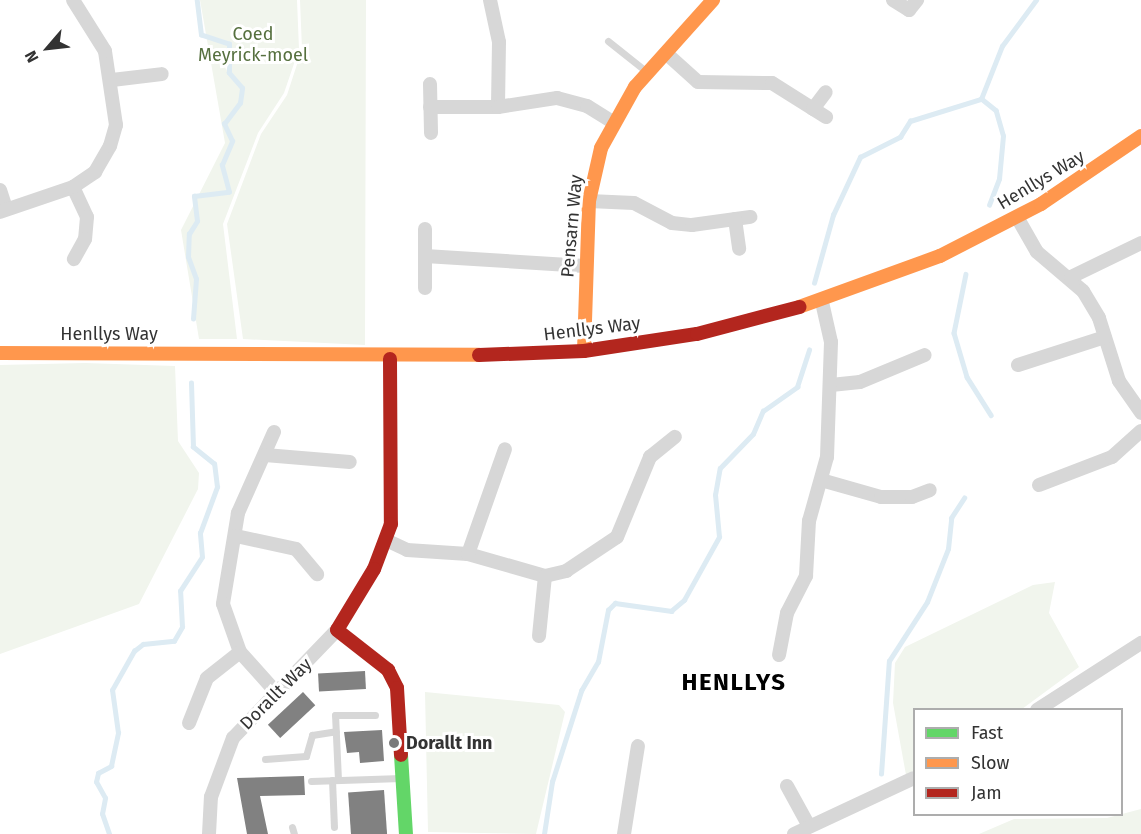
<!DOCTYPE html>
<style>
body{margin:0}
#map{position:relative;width:1141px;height:834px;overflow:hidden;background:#fff;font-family:"Fira Sans",sans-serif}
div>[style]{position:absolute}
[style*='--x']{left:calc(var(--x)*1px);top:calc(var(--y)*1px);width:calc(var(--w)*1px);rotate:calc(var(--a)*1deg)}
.green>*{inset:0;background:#f1f5ed}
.stream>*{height:4.5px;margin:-2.25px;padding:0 2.25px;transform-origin:2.25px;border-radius:2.25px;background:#ddebf3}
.building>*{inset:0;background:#818181;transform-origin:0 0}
.lane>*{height:7px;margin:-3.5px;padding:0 3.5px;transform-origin:3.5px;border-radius:3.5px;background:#d7d7d7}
.street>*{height:14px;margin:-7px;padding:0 7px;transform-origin:7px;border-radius:7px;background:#d7d7d7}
.fast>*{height:14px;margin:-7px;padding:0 7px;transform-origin:7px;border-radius:7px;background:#63d668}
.slow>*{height:14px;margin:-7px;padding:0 7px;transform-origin:7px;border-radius:7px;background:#ff974d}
.jam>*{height:14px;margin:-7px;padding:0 7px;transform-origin:7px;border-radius:7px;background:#b3261e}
.dots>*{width:16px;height:16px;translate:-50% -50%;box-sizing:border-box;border:3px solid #fff;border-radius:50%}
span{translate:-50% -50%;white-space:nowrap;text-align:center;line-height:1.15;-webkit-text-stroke:6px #fff;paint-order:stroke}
.park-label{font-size:18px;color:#56703f}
.street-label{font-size:18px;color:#333}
.poi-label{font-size:18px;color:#333;font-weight:700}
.left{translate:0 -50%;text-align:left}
.district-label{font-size:24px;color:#000;font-weight:700;letter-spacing:1.5px}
.legend{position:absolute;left:913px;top:708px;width:210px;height:108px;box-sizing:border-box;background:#fff;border:2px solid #adadad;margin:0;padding:8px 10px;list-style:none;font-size:18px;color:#333}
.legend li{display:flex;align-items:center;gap:12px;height:30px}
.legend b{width:30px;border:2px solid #adadad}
.north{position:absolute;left:18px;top:18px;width:60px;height:60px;-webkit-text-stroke:4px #fff;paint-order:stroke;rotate:242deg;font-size:16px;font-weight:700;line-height:24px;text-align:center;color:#333}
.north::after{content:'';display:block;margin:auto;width:21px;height:27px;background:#333;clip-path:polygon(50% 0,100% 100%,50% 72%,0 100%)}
</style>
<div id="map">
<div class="green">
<div style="clip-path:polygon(200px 0,297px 0,299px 49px,284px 93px,258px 133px,223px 224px,237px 339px,199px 339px,181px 230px,225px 143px)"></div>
<div style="clip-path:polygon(300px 0,366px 0,365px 345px,243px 339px,227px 224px,261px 134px,287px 95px,302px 49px)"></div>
<div style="clip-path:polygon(85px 363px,175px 366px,178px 441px,199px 473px,198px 489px,139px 604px,0 654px,0 365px)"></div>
<div style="clip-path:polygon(1055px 582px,1049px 613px,1079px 667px,1022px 709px,914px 710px,914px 771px,906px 775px,893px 703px,895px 663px,905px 647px,1033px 585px)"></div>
<div style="clip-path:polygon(425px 692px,559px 705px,565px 712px,536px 834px,428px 832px)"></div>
<div style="clip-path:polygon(1141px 809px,1141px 834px,979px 834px,1014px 819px,1107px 818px)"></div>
</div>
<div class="stream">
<div style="--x:989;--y:205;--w:28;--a:-69"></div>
<div style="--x:999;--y:179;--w:43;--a:-84.7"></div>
<div style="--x:1003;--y:136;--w:26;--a:-106"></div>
<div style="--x:996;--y:111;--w:19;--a:-141"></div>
<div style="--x:981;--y:99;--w:57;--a:-68.4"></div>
<div style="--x:1002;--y:46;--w:57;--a:-53.5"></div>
<div style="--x:966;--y:274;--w:60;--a:101.5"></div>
<div style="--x:954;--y:333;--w:46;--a:73.5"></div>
<div style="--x:967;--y:377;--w:45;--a:57.7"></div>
<div style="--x:814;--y:283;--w:71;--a:-74.4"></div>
<div style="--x:833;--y:215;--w:64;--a:-65"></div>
<div style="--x:860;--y:157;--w:45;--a:-26.6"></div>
<div style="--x:900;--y:137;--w:19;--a:-58"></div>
<div style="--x:910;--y:121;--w:74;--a:-17.2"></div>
<div style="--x:193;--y:319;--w:40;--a:-85.7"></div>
<div style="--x:196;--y:279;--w:23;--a:-110"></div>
<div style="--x:188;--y:257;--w:23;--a:-88"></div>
<div style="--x:189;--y:234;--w:15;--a:-58"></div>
<div style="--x:197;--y:221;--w:25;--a:-97"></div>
<div style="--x:194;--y:196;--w:35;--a:-7"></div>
<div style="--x:229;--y:192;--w:28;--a:-105"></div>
<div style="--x:222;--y:165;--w:26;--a:-67"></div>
<div style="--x:232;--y:141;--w:19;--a:-115"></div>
<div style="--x:224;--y:124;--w:26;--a:-53"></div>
<div style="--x:240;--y:103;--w:15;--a:-82"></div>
<div style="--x:242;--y:88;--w:20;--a:-131"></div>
<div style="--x:229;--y:73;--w:29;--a:-90"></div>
<div style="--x:229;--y:44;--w:29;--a:-162"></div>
<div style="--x:201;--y:35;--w:35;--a:-97"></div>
<div style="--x:881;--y:774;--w:113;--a:-86"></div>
<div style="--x:889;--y:661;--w:70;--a:-57.2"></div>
<div style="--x:927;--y:602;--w:57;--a:-68.4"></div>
<div style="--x:948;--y:549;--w:31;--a:-84"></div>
<div style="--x:951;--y:518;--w:24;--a:-57"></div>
<div style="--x:109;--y:834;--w:21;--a:-109"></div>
<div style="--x:102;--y:814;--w:16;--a:-79"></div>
<div style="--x:105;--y:798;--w:18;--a:-119"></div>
<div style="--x:96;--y:782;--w:9;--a:-77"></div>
<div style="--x:98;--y:773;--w:15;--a:-28"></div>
<div style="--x:111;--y:766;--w:34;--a:-78"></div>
<div style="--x:118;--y:733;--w:43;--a:-97.9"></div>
<div style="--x:112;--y:690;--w:45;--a:-60.6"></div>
<div style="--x:134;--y:651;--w:11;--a:-38"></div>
<div style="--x:143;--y:644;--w:31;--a:-6"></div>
<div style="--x:174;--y:641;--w:16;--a:-60"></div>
<div style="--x:182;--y:627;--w:36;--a:-93"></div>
<div style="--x:180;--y:591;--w:40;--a:-57.1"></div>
<div style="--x:202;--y:557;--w:24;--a:-95"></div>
<div style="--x:200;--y:533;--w:49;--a:-69.7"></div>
<div style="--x:217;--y:487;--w:23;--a:-97"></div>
<div style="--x:214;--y:464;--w:27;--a:-141"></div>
<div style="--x:193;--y:447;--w:64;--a:-91.8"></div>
<div style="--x:544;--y:834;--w:53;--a:-81.3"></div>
<div style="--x:552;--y:782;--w:96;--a:-72.3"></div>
<div style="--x:581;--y:691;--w:34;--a:-60"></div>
<div style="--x:598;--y:662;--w:53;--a:-79.1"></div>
<div style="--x:608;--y:610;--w:10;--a:-45"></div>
<div style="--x:615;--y:603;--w:57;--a:8.1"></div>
<div style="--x:671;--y:611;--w:17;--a:-40"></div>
<div style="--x:684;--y:600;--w:72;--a:-60.9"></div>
<div style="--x:719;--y:537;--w:42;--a:-95.4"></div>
<div style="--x:715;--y:495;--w:27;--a:-80"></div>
<div style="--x:720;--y:468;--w:47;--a:-45.9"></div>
<div style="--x:753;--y:434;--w:25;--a:-67"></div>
<div style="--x:763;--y:411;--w:42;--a:-35.2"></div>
<div style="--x:797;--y:387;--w:39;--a:-72"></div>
</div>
<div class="building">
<div style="left:365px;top:671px;width:18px;height:47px;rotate:87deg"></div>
<div style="left:303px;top:692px;width:18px;height:48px;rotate:47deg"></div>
<div style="clip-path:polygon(382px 730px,384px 761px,360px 763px,359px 752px,347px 753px,344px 732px)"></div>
<div style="clip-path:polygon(304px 776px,305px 795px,260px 796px,268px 834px,247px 834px,237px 778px)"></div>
<div style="left:384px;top:790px;width:44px;height:36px;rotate:86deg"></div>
</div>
<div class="lane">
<div style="--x:608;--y:41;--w:50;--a:38.5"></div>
<div style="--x:265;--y:759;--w:41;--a:-4.2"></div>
<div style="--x:306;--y:756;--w:22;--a:-74"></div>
<div style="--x:312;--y:735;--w:24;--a:-9"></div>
<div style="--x:332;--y:780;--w:47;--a:87.6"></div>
<div style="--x:338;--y:780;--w:65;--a:-92.6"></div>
<div style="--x:335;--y:715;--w:40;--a:0"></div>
<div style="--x:311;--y:781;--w:90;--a:-1.9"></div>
<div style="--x:292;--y:827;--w:7;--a:74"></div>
</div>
<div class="street">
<div style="--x:490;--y:0;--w:43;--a:77.9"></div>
<div style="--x:499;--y:42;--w:65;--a:90.9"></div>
<div style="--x:893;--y:0;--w:19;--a:32"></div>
<div style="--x:909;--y:10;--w:13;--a:-51"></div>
<div style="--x:668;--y:55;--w:40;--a:42"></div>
<div style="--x:698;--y:82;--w:74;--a:0.8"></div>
<div style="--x:772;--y:83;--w:64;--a:32.2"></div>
<div style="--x:112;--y:80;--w:50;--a:-6.8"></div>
<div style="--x:430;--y:84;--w:49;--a:88.8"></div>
<div style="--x:430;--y:107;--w:68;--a:0"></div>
<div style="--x:498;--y:107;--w:60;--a:-8.7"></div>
<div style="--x:557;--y:98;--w:31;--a:15"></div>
<div style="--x:587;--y:106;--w:31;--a:32"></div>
<div style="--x:813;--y:109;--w:21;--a:-53"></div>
<div style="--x:73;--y:187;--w:33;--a:65"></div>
<div style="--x:87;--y:217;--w:22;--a:95"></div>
<div style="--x:85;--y:239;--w:23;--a:119"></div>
<div style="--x:0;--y:190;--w:20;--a:72"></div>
<div style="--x:589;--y:201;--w:45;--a:2.5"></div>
<div style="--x:634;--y:203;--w:43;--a:27.8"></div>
<div style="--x:672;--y:223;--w:20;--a:6"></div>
<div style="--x:692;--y:225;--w:59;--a:-7.9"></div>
<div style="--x:0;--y:212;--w:77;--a:-18.9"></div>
<div style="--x:73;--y:187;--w:27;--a:-34"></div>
<div style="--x:95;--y:172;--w:30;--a:-60"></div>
<div style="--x:110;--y:146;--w:22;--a:-74"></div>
<div style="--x:116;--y:125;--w:75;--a:-98.5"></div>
<div style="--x:105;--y:51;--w:60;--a:-122.1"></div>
<div style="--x:1017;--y:217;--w:40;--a:60.3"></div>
<div style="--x:1037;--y:252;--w:60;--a:40.3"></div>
<div style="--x:1083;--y:291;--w:31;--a:59"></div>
<div style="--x:1099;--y:318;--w:66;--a:72.4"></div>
<div style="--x:1119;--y:381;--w:39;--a:55"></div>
<div style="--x:735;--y:219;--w:30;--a:82"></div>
<div style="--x:425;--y:256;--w:160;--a:3.6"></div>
<div style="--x:1071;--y:277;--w:78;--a:-25.9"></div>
<div style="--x:425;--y:288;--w:59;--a:-90"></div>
<div style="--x:1018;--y:365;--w:91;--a:-17.8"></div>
<div style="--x:831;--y:385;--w:29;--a:-6"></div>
<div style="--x:860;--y:382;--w:70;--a:-22.6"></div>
<div style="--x:274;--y:432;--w:89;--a:114"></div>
<div style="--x:238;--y:513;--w:92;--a:99.4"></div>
<div style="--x:223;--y:604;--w:51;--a:70.5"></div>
<div style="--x:240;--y:652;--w:52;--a:48.1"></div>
<div style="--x:265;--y:455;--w:85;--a:4.7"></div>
<div style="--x:821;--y:480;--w:62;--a:15.8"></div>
<div style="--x:881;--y:497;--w:31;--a:0"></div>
<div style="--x:912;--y:497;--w:19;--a:-21"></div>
<div style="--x:1039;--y:485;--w:78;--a:-21"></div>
<div style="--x:1112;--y:457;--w:39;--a:-42"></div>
<div style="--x:236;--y:536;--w:61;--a:12.2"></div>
<div style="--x:296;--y:549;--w:33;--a:50"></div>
<div style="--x:386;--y:540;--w:23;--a:25"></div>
<div style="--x:407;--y:550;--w:61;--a:3.8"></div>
<div style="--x:468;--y:554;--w:80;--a:15.9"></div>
<div style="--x:545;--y:576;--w:22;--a:-13"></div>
<div style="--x:566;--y:571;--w:61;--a:-33.7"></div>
<div style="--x:617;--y:537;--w:87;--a:-67.6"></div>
<div style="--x:650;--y:457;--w:32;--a:-39"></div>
<div style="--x:468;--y:554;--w:111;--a:-70.6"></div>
<div style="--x:539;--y:636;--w:60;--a:-84.3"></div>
<div style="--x:779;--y:655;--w:43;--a:-79.2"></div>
<div style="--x:787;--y:613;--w:42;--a:-62.8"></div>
<div style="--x:806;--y:576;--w:55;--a:-86.9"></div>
<div style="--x:809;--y:521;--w:66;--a:-74.3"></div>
<div style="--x:827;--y:457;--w:115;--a:-88"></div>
<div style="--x:831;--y:342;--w:41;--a:-102.7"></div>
<div style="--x:1037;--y:710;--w:124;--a:-32.8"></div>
<div style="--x:189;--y:723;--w:48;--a:-68.2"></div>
<div style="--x:207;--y:678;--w:42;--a:-38.2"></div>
<div style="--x:787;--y:786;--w:46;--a:61.2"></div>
<div style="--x:209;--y:834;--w:37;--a:-87"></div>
<div style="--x:211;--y:797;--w:63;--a:-69.6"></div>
<div style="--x:233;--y:738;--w:150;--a:-46.1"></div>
<div style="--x:624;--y:834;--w:89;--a:-81"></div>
<div style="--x:794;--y:834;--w:132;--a:-25"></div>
</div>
<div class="fast">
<div style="--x:401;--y:755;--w:79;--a:86.4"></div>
</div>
<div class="slow">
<div style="--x:799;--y:307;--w:150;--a:-19.9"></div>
<div style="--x:940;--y:256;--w:114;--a:-27.2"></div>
<div style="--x:1041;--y:204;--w:121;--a:-34.2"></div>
<div style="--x:584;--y:351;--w:150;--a:-88.1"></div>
<div style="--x:589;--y:201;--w:54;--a:-77.2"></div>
<div style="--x:601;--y:148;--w:70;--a:-60.9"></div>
<div style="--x:635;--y:87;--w:117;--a:-48.1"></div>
<div style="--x:0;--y:353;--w:479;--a:0.2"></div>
</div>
<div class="jam">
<div style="--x:479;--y:355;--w:105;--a:-2.2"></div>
<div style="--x:584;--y:351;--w:114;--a:-8.6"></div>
<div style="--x:697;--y:334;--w:106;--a:-14.8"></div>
<div style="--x:390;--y:359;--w:165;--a:89.7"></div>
<div style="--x:391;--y:524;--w:48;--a:110.7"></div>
<div style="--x:374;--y:569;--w:71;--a:121.2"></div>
<div style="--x:337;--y:630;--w:65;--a:38.1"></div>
<div style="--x:388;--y:670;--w:20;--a:63"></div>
<div style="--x:397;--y:688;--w:67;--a:86.6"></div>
</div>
<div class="dots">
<div style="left:394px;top:743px;background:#7a7a7a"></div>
</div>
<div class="park-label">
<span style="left:253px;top:45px">Coed<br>Meyrick-moel</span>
</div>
<div class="street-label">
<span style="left:1041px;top:180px;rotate:-31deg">Henllys Way</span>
<span style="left:572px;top:226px;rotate:-85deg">Pensarn Way</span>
<span style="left:592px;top:329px;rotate:-7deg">Henllys Way</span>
<span style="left:109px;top:334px">Henllys Way</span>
<span style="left:276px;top:694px;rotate:-45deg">Dorallt Way</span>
</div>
<div class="poi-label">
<span class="left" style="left:406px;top:743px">Dorallt Inn</span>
</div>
<div class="district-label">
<span style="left:734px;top:683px">HENLLYS</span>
</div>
<ul class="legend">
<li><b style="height:8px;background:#63d668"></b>Fast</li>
<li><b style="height:8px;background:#ff974d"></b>Slow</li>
<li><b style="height:8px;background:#b3261e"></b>Jam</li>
</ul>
<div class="north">N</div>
</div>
